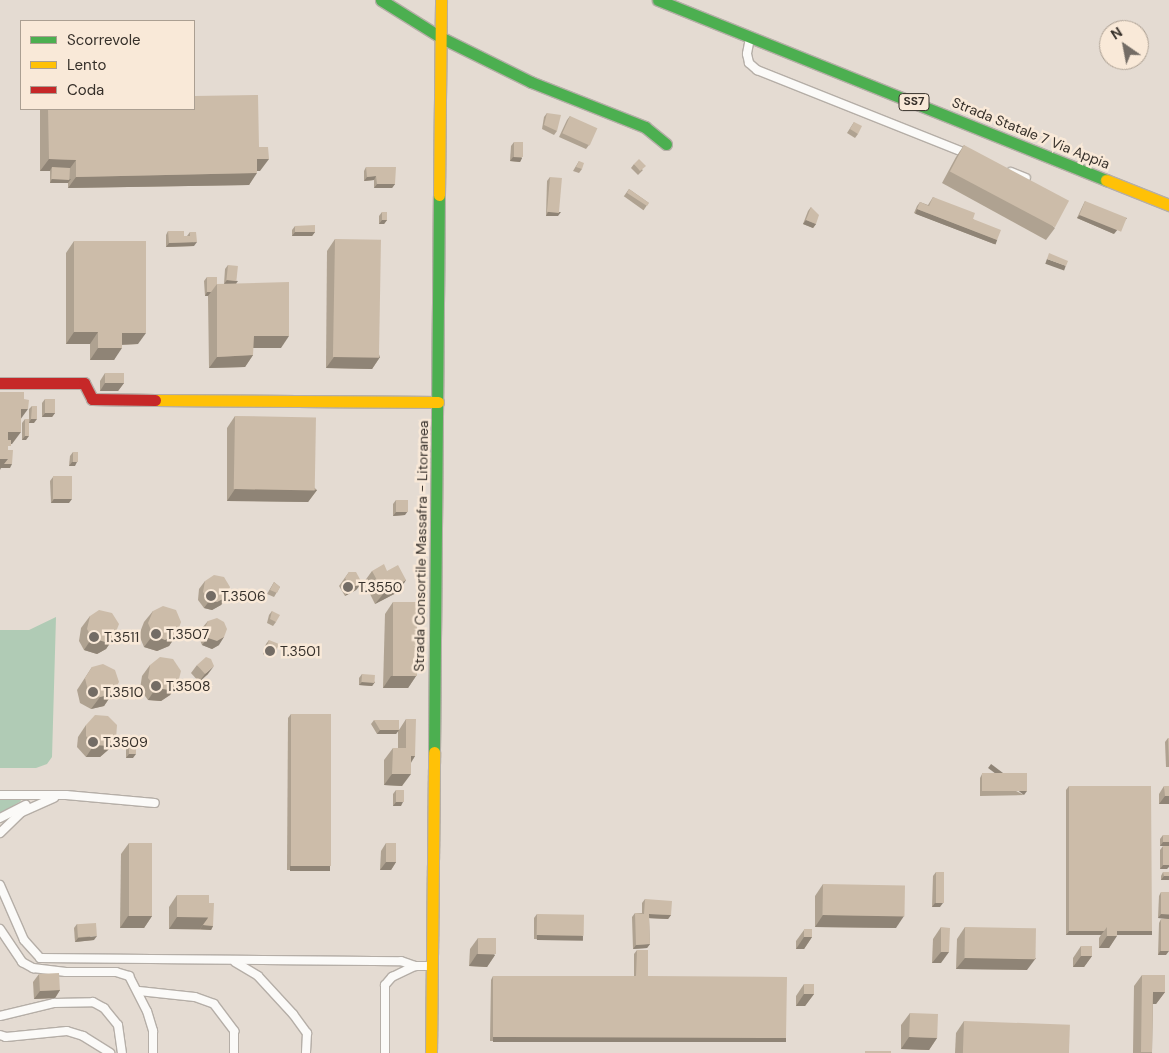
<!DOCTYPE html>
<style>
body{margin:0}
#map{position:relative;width:1169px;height:1053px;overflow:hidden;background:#e4dbd2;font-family:"DM Sans",sans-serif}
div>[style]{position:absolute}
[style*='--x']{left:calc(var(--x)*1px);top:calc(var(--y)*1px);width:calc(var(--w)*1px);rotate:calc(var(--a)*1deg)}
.green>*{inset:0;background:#b0cbb5}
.roads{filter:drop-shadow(1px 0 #b5aea7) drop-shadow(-1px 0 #b5aea7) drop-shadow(0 1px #b5aea7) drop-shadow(0 -1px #b5aea7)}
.lane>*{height:8px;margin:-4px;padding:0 4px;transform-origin:4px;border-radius:4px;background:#fbfaf8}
.fast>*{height:11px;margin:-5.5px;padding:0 5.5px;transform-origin:5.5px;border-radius:5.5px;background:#4caf50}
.slow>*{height:11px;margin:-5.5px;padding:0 5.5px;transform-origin:5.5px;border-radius:5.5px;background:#ffc107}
.jam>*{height:11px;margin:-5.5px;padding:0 5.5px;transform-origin:5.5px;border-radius:5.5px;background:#c62828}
.wall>*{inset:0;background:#afa291;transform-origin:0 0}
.shaded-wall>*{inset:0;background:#8f8476;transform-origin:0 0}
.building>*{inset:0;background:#ccbca9;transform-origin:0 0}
.dots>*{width:14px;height:14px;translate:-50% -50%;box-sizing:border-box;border:2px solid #f9e9d8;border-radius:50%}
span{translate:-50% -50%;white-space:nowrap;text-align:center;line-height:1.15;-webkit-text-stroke:5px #f9e9d8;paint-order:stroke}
.shield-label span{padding:1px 4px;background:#f9e9d8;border:1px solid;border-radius:4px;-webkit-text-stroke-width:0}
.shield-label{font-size:12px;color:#36302a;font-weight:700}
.street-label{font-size:14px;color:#36302a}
.poi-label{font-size:14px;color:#36302a}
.left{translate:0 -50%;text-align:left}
.legend{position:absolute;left:20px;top:20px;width:175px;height:90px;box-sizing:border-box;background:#f9e9d8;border:1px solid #ab9f92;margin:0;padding:6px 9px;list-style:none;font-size:15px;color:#36302a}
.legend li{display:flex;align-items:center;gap:10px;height:25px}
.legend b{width:25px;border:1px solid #ab9f92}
.north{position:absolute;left:1099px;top:20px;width:50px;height:50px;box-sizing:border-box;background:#f9e9d8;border:1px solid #ab9f92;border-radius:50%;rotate:327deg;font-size:14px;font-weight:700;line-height:20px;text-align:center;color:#36302a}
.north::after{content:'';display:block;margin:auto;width:18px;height:22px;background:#736c65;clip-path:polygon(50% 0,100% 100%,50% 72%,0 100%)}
</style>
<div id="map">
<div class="green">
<div style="clip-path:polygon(56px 617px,52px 757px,47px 764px,36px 768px,0 768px,0 630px,29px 630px)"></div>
<div style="clip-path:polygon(0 798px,20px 799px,21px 801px,0 814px)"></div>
</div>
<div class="roads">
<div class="lane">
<div style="--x:750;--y:38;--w:16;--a:101"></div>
<div style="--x:747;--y:54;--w:9;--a:77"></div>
<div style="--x:749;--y:63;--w:11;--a:41"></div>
<div style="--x:757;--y:70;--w:227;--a:21.7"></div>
<div style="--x:1011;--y:172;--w:16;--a:22"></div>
<div style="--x:0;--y:795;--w:66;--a:0"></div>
<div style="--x:66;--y:795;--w:89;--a:5.1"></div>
<div style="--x:0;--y:818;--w:29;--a:-27"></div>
<div style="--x:0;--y:833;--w:30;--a:-44"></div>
<div style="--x:22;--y:812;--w:35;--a:-24"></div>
<div style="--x:0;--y:885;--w:60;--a:66.4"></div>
<div style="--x:24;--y:940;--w:24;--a:48"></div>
<div style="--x:40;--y:958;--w:361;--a:0.5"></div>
<div style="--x:401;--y:961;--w:15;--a:20"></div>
<div style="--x:415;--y:966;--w:15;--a:0"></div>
<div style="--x:0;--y:929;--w:40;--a:56"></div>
<div style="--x:22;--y:962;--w:13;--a:29"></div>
<div style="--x:33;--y:968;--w:33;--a:7"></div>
<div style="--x:66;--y:972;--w:50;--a:0"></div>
<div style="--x:116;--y:972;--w:14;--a:17"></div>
<div style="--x:129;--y:976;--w:39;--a:63"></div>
<div style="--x:147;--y:1011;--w:21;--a:73"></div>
<div style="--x:153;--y:1031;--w:22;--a:90"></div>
<div style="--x:235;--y:962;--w:27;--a:31"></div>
<div style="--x:258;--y:976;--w:52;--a:47.4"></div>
<div style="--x:293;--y:1014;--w:24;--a:54"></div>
<div style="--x:307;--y:1033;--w:20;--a:93"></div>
<div style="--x:139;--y:991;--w:56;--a:6.1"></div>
<div style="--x:195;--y:997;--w:20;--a:20"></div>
<div style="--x:214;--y:1004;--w:34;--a:53"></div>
<div style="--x:234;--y:1031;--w:22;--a:90"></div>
<div style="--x:0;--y:1016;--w:56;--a:-13.5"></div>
<div style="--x:54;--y:1003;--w:39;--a:-1"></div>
<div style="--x:93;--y:1002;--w:13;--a:29"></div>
<div style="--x:104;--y:1008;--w:22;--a:51"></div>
<div style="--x:118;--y:1025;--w:28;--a:82"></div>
<div style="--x:0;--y:1035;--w:6;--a:18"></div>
<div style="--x:6;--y:1037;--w:61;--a:-5.6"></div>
<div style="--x:67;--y:1031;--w:17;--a:17"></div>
<div style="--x:83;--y:1036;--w:32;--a:32"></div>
<div style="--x:385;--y:1053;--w:68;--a:-90"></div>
<div style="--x:385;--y:985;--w:11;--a:-49"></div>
<div style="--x:392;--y:977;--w:25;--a:-26"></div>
</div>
<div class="fast">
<div style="--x:381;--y:0;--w:72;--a:31.9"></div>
<div style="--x:442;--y:38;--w:99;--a:26.3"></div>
<div style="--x:531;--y:82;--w:123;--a:21.5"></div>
<div style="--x:645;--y:127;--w:27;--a:39"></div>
<div style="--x:658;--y:0;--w:483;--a:21.9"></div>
<div style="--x:434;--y:752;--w:557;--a:-89.49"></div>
</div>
<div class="slow">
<div style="--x:1106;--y:180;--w:68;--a:21.6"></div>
<div style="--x:439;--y:195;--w:195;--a:-89.4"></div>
<div style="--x:155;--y:400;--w:283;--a:0.4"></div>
<div style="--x:431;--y:1053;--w:301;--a:-89.4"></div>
</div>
<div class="jam">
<div style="--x:0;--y:383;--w:84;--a:0"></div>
<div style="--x:84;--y:383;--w:18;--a:63"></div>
<div style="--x:92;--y:399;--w:63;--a:0.9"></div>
</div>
</div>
<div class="wall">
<div style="clip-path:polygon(40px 109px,194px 109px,259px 147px,260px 171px,257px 171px,249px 185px,68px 188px,68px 183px,50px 183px,50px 171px,40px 171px)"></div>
<div style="clip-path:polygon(547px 113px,557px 131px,554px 135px,542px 129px,544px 117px)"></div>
<div style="clip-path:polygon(570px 116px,589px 145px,586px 149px,559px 137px,567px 120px)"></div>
<div style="clip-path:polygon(854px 122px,858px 134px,855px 138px,847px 133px)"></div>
<div style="clip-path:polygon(514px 142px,522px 158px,520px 162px,510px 161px,511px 146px)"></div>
<div style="clip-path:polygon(964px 145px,1055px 228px,1046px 240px,942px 183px,956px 157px)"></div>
<div style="clip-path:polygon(579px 161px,582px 169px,579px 173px,573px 171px)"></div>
<div style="clip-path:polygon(634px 164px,643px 170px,638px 175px,631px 168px)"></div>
<div style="clip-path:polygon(366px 167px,395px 184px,392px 188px,374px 188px,374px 180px,364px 181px,364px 171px)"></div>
<div style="clip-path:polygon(550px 177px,558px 216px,546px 216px,547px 181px)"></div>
<div style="left:629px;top:189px;width:24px;height:9px;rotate:35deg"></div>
<div style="clip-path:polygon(933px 197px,973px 219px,997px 240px,994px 244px,914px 213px,917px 206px,920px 202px,928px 205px)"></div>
<div style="clip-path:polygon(1085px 201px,1114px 234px,1077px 218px,1083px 205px)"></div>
<div style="clip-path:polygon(811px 207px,816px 224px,813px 228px,803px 224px,808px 211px)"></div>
<div style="clip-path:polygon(382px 212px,387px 220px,384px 224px,379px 224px,379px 216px)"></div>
<div style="clip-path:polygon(295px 226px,315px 232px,312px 236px,292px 236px,292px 230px)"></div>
<div style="clip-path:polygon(168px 231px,184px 236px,187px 236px,190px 232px,194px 246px,166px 247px,166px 235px)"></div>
<div style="clip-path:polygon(335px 239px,380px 357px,372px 369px,326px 368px,327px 251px)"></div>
<div style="clip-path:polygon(74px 241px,138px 344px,122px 345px,114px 360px,90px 360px,90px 344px,66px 344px,66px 253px)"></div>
<div style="clip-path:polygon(228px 265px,236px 283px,281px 348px,253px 348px,253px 355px,245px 367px,209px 368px,208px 296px,205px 296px,204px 281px,207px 277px,217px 284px,224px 284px,225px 269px)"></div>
<div style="clip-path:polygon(105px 373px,124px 383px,118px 391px,100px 391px,100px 381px)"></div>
<div style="clip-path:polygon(45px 399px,55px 413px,52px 417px,42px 417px,42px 403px)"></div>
<div style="clip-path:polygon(32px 406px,34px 423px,29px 423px,26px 440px,22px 440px,22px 423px,25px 419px,29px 419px,29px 409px)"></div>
<div style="clip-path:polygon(235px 416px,317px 490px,308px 502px,227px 501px,227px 428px)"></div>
<div style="clip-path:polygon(73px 452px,75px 466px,69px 466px,70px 456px)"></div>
<div style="clip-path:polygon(53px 477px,69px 503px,51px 503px,50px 481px)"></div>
<div style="clip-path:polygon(396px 500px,405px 515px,393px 516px,393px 504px)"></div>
<div style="clip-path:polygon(372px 571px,387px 571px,406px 580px,398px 592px,375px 604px,364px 582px)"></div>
<div style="clip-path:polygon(349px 572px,362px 583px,356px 590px,345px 596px,339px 586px)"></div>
<div style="clip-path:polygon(205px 581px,227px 597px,221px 605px,212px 610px,204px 608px,198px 600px,199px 589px)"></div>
<div style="clip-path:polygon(274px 582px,280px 587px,274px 597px,267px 594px)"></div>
<div style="clip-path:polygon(393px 602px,416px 676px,408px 688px,383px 688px,385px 614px)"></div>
<div style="clip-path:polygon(153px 611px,177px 634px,169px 646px,157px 651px,144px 647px,139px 635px,144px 622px)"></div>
<div style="clip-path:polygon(272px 611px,276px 622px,273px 626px,267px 623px,269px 615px)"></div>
<div style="clip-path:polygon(90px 616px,114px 637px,106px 649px,97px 654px,84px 650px,79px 641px,81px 628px)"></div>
<div style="clip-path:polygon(208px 621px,219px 645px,212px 649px,202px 645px,199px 638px,202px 628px)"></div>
<div style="clip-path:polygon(269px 640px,272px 657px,263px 654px,266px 644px)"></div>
<div style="clip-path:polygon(150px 665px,178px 683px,170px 695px,161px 701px,148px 700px,140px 689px,142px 676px)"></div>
<div style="clip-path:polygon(197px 665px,208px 674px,199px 682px,191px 673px)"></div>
<div style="clip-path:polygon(92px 667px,112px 694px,104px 706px,91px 709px,80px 703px,77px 690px)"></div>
<div style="clip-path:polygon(362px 674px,375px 682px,372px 686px,359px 685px,359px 678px)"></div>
<div style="clip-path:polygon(291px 714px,327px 870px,287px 870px,288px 718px)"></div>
<div style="clip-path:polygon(406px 719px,415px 756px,411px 763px,402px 786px,384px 785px,384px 760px,393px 748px,398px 748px,398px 731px,396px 734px,377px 734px,371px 724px,374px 720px,399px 730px)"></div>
<div style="clip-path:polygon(86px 725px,116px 739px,108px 750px,100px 757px,86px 757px,77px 747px,78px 737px)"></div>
<div style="clip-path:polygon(1168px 738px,1169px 738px,1169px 767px,1166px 767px,1165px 742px)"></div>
<div style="clip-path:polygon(129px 743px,133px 758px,126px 758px,126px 747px)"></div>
<div style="clip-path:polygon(982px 774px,1024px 795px,980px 796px,980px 778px)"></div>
<div style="clip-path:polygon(1069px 786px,1149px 935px,1117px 935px,1109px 948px,1099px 948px,1099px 938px,1101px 935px,1066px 935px,1066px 790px)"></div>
<div style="clip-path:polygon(1164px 786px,1169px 804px,1159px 804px,1159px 794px)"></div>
<div style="clip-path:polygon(396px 790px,401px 806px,393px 806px,393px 794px)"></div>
<div style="clip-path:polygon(1163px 835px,1167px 869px,1160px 869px,1160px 850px,1163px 846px,1160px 846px,1160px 839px)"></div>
<div style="clip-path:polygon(129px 843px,152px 916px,144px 928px,120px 928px,121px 854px)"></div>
<div style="clip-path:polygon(386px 843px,396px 862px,391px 870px,380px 870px,381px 851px)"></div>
<div style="clip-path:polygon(936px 872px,940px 907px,932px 907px,933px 876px)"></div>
<div style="clip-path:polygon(1163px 872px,1169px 872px,1169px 880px,1161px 880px,1161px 876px)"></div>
<div style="clip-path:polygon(823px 884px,896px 928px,815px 927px,815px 896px)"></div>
<div style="clip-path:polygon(1161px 892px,1169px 892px,1169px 919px,1158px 918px,1159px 896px)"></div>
<div style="clip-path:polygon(177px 895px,209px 903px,213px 926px,211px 930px,169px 929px,169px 907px)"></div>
<div style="clip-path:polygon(645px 899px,671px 915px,668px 919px,649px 918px,650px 944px,647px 948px,633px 949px,632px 917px,635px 913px,642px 913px,642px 903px)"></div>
<div style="clip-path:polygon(537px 914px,583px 936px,581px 940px,534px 939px,534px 918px)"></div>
<div style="clip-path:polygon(1161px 919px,1166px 955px,1158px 955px,1159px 923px)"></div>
<div style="clip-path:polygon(77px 924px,94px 940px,75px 942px,74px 928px)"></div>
<div style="clip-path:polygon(941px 927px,941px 963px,932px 963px,933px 939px)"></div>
<div style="clip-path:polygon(965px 927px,1027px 970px,956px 969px,957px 939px)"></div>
<div style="clip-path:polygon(804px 930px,812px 937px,804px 949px,796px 949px,796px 941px)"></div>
<div style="clip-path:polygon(478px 938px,495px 955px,487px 967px,469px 966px,470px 949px)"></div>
<div style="clip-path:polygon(1081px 946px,1092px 956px,1084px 967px,1073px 967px,1073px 958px)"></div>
<div style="clip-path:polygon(637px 950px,648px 976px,784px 1042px,490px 1041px,491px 980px,493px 976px,634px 976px,634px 954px)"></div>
<div style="clip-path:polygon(39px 974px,60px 990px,55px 998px,34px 999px,33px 982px)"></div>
<div style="clip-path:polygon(1142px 975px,1165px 992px,1156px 1004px,1153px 1004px,1152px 1053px,1133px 1053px,1134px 986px)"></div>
<div style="clip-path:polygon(804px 984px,814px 994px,805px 1006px,796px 1006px,796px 996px)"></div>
<div style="clip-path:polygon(910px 1013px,937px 1038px,929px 1050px,901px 1049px,901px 1025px)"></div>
<div style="clip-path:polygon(964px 1021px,1069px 1053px,955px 1053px,956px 1033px)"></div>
</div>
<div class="shaded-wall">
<div style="clip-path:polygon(513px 157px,522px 158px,520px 162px,510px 161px)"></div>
<div style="clip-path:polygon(49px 159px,76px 160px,68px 171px,52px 167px,50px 171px,40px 171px)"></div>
<div style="clip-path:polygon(257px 159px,269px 159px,260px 171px,249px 171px)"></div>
<div style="clip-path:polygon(257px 173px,249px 185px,68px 188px,76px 177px)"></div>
<div style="clip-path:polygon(376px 176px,374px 180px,364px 181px,367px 177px)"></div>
<div style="clip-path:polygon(52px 179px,71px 179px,68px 183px,50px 183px)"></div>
<div style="clip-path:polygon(377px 184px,395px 184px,392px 188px,374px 188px)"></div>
<div style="left:917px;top:209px;width:86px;height:5px;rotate:21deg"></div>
<div style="clip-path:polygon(548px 212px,561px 212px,558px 216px,546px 216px)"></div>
<div style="clip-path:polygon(1080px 215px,1127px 218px,1114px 234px,1077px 218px)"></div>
<div style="clip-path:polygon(382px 220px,387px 220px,384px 224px,379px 224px)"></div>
<div style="clip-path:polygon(806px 220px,816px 224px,813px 228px,803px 224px)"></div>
<div style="clip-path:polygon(295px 232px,315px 232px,312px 236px,292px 236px)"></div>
<div style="clip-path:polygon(197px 242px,194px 246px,166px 247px,169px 243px)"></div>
<div style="left:1047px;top:259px;width:20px;height:5px;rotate:20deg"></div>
<div style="clip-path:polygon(227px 280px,238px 281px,235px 285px,224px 284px)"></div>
<div style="clip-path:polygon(207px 292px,211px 292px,208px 296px,205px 296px)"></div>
<div style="clip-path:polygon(74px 332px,98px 332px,90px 344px,66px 344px)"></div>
<div style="clip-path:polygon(122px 333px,146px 333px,138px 344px,113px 345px)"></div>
<div style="clip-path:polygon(254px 336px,289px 336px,281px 348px,245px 348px)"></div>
<div style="clip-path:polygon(98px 348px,122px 348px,114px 360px,90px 360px)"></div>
<div style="clip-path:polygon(253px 355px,245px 367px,209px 368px,217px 357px)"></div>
<div style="clip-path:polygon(334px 357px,380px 357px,372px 369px,326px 368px)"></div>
<div style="clip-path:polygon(105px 383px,124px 383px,118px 391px,100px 391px)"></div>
<div style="clip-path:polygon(21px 409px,28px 409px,20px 420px)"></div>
<div style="clip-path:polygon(45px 413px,55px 413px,52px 417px,42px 417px)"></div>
<div style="clip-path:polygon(31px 419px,37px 419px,34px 423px,29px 423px)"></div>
<div style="clip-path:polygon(8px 432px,21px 432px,12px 444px,3px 444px)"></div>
<div style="clip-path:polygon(25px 436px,29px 436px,26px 440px,22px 440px)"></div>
<div style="clip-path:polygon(0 459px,8px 459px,12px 464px,10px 468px,1px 468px,0 470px)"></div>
<div style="clip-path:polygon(72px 462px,77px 462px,75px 466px,69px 466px)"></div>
<div style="clip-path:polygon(235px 489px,317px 490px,308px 502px,227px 501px)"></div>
<div style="clip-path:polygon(54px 499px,72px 499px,69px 503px,51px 503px)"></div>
<div style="clip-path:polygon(408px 511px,405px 515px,393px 516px,396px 512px)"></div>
<div style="clip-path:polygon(406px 580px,398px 592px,375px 604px,384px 593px)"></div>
<div style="clip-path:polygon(362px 583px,356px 590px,345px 596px,351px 588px)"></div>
<div style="clip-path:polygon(227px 597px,221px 605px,212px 610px,204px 608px,210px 600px)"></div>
<div style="clip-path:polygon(177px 634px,169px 646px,157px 651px,144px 647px,153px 635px)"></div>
<div style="clip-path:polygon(114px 637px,106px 649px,97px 654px,84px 650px,92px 638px)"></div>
<div style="clip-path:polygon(224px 637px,219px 645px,212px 649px,202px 645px,208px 638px)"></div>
<div style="clip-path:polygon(266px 650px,275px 653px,272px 657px,263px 654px)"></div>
<div style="clip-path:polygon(214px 666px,208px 674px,199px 682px,205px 674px)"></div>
<div style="clip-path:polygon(391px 676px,416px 676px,408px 688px,383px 688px)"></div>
<div style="clip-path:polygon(362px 682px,375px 682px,372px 686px,359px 685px)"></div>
<div style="clip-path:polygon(178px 683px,170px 695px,161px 701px,148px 700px,156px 688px)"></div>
<div style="clip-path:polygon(112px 694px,104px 706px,91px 709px,100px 697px)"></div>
<div style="clip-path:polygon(380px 730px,399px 730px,396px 734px,377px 734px)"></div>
<div style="clip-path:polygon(116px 739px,108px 750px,100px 757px,86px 757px,94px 745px)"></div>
<div style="clip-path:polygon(129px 754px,136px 754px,133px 758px,126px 758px)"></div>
<div style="clip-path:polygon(411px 756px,415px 756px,407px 768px)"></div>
<div style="clip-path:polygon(392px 774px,411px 774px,402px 786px,384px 785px)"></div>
<div style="left:1027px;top:791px;width:5px;height:45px;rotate:127deg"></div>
<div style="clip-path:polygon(1165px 796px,1169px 796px,1169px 804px,1159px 804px)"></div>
<div style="clip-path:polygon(396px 802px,403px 802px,401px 806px,393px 806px)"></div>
<div style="clip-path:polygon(1163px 842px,1169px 842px,1169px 846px,1160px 846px)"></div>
<div style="clip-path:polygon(386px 862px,396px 862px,391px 870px,380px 870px)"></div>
<div style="clip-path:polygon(1163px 865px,1169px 865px,1169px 867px,1167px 869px,1160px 869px)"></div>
<div style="left:290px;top:866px;width:40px;height:5px"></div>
<div style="clip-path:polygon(1164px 876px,1169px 876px,1169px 880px,1161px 880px)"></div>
<div style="clip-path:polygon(935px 903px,943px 903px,940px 907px,932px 907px)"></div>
<div style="clip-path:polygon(649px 914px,671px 915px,668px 919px,646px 918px)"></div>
<div style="clip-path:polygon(1161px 914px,1169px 915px,1169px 919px,1158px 918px)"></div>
<div style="clip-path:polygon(823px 915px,904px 916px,896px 928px,815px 927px)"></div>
<div style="clip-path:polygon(128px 916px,152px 916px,144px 928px,120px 928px)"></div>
<div style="clip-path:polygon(177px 917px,208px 918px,200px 929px,169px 929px)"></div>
<div style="clip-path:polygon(203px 925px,213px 926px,211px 930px,200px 929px)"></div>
<div style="clip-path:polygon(1069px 931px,1104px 931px,1101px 935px,1066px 935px)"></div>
<div style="left:1107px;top:931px;width:45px;height:4px"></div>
<div style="left:537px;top:935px;width:46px;height:5px;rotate:1deg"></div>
<div style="clip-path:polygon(97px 936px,94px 940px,75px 942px,78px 938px)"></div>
<div style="clip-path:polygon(1107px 936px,1117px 936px,1109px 948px,1099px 948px)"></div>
<div style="clip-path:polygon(804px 937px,812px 937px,804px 949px,796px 949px)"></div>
<div style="clip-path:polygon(650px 944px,647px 948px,633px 949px,636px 945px)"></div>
<div style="clip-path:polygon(1160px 951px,1169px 951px,1166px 955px,1158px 955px)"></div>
<div style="clip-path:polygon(941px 952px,949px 952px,941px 963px,932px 963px)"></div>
<div style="clip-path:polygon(477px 954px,495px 955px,487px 967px,469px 966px)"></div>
<div style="clip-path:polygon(1081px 956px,1092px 956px,1084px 967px,1073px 967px)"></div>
<div style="clip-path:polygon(965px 958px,1036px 958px,1027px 970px,956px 969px)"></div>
<div style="clip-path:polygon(60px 990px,55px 998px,34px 999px,40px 991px)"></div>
<div style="clip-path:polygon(1153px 992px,1165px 992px,1156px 1004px,1145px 1004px)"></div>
<div style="clip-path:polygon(804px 994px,814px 994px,805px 1006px,796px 1006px)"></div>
<div style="left:493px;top:1037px;width:293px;height:5px"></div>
<div style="clip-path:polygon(909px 1037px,937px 1038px,929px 1050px,901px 1049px)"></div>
</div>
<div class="building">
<div style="clip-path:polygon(258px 95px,259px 147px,268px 147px,269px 159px,257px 159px,257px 173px,76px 177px,76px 160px,49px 159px,48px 109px,194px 109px,194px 96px)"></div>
<div style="clip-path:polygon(547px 113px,561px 115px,557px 131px,544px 125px)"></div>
<div style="left:570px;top:116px;width:30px;height:19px;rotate:24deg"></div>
<div style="clip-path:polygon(854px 122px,862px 126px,858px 134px,850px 129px)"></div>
<div style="left:514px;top:142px;width:9px;height:15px"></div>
<div style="left:964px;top:145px;width:119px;height:30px;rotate:28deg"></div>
<div style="clip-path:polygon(639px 159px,646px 166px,640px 171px,634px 164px)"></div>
<div style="clip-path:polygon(579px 161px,584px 163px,582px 169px,576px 167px)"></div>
<div style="left:52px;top:167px;width:18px;height:12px;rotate:3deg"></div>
<div style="clip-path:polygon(366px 167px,396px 167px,395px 184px,377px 184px,376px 176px,367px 177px)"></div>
<div style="left:550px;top:177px;width:12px;height:35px;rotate:5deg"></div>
<div style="clip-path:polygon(629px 189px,649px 203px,647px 206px,627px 193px)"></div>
<div style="clip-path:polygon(933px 197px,975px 213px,973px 219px,1001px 230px,997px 240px,917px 209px,920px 202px,929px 206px)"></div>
<div style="left:1085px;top:201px;width:45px;height:15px;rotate:22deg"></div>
<div style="clip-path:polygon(811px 207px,819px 215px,816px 224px,806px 220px)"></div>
<div style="left:382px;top:212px;width:5px;height:8px"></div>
<div style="clip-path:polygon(315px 225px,315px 232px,295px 232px,295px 226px)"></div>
<div style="clip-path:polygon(168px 231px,184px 231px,184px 236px,190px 236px,190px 232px,196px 232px,197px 242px,169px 243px)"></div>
<div style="left:335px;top:239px;width:46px;height:118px;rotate:1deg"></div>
<div style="clip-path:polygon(74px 241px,146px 241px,146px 333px,122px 333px,122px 348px,98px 348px,98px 332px,74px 332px)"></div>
<div style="clip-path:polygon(1049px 253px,1068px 261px,1066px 266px,1047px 259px)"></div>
<div style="left:228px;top:265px;width:10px;height:15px;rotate:6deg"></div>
<div style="clip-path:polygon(207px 277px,217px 277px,217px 284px,211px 292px,207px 292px)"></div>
<div style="clip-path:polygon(289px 282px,289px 336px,254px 336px,253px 355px,217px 357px,217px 284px)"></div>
<div style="left:105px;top:373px;width:19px;height:10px"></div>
<div style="clip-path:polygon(0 392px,24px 392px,24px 399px,29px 400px,28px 409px,21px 409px,21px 432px,8px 432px,8px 459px,0 459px)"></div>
<div style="left:45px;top:399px;width:10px;height:14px"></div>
<div style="clip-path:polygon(32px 406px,37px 406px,37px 419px,31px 419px)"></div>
<div style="left:235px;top:416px;width:81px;height:73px;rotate:1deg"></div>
<div style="left:25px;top:419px;width:4px;height:17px"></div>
<div style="left:8px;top:440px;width:3px;height:6px"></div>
<div style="clip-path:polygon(8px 450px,13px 450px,12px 464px,4px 464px,8px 459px)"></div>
<div style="left:73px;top:452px;width:5px;height:10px"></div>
<div style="left:72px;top:476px;width:23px;height:19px;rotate:90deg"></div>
<div style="left:396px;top:500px;width:12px;height:12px"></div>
<div style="clip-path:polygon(384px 564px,387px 571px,398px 565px,406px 580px,384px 593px,372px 571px)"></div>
<div style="clip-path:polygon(349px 572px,356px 572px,362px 583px,351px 588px,345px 578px)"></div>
<div style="clip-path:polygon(214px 575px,224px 577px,230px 587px,227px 597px,217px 602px,210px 600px,203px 592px,205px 581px)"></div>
<div style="clip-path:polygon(274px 582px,280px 587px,277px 593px,270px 590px)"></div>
<div style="left:393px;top:602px;width:24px;height:74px"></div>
<div style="clip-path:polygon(163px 606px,176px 610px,181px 622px,177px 634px,165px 640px,153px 635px,148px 623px,153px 611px)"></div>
<div style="clip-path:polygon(99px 610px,112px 613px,119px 624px,114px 637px,105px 642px,92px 638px,87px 629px,90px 616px)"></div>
<div style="clip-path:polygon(272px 611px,280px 615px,276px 622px,270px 619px)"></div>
<div style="clip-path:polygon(217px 618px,224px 622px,227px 629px,224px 637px,217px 641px,208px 638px,204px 630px,208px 621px)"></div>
<div style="clip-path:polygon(269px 640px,279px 644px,275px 653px,266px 650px)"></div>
<div style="clip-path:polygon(160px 657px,173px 659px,181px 671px,178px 683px,169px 690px,156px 688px,148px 678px,150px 665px)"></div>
<div style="clip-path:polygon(206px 657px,211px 659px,214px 666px,205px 674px,197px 665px)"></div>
<div style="clip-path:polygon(103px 664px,115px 670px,119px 682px,112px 694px,100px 697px,88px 691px,85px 678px,92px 667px)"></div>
<div style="left:362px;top:674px;width:13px;height:8px;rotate:4deg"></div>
<div style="left:291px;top:714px;width:40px;height:152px"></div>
<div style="clip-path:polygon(95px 715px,108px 716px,117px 725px,116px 739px,108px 746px,94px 745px,86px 736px,86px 725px)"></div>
<div style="clip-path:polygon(406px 719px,416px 719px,415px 756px,411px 756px,411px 774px,392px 774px,393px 748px,406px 748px)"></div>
<div style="clip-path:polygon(374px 720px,399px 720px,399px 730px,380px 730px)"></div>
<div style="clip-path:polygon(1168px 738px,1169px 738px,1169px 763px)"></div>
<div style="left:129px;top:743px;width:7px;height:11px"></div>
<div style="left:1027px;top:773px;width:18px;height:45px;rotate:90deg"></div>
<div style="clip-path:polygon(1069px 786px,1151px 786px,1152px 931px,1117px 931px,1117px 927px,1107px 927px,1104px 931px,1069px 931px)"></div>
<div style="clip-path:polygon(1164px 786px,1169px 786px,1169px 796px,1165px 796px)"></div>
<div style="left:396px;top:790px;width:8px;height:12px"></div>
<div style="left:1163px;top:835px;width:6px;height:7px"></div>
<div style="left:129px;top:843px;width:23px;height:73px"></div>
<div style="left:386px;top:843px;width:10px;height:19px"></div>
<div style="left:1163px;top:846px;width:6px;height:19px"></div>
<div style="left:936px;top:872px;width:8px;height:31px"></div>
<div style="clip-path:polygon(1163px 872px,1169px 872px,1169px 876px,1164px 876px)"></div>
<div style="left:823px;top:884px;width:82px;height:31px;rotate:1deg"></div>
<div style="left:1161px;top:892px;width:8px;height:22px"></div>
<div style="left:177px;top:895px;width:32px;height:22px"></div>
<div style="clip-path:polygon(645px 899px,672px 901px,671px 915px,649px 914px,650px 944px,636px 945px,635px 913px,644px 914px)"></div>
<div style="clip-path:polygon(209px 903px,214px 903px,213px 926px,203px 925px,208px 918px)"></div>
<div style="left:537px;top:914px;width:47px;height:21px;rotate:1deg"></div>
<div style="left:1161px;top:919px;width:8px;height:32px"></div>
<div style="left:96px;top:923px;width:13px;height:19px;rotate:86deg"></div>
<div style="clip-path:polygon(941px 927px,950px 928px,949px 952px,941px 952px)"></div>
<div style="left:965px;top:927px;width:71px;height:31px;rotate:1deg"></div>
<div style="left:1107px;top:927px;width:10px;height:9px"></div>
<div style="left:812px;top:929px;width:8px;height:8px;rotate:90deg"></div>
<div style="left:478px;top:938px;width:18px;height:16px"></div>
<div style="left:1081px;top:946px;width:11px;height:10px"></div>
<div style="clip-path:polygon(637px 950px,648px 950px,648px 976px,787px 977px,786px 1038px,493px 1037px,493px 976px,636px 976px)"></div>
<div style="left:59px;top:973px;width:17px;height:20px;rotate:87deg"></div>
<div style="clip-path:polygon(1142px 975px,1165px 975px,1165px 992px,1153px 992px,1152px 1052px,1141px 1052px)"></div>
<div style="left:804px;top:984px;width:10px;height:10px"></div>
<div style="left:910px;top:1013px;width:28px;height:24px;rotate:2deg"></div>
<div style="left:964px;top:1021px;width:106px;height:32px;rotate:2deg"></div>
<div style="left:865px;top:1051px;width:26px;height:2px"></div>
</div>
<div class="dots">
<div style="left:348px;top:587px;background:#736c65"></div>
<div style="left:211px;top:596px;background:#736c65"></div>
<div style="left:156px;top:634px;background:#736c65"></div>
<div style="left:94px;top:637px;background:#736c65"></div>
<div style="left:270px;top:651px;background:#736c65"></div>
<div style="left:156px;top:686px;background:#736c65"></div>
<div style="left:93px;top:692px;background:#736c65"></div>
<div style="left:93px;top:742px;background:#736c65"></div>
</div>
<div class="shield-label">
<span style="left:914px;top:102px">SS7</span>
</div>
<div class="street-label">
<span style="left:1031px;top:133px;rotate:22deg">Strada Statale 7 Via Appia</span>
<span style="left:421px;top:546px;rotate:-89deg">Strada Consortile Massafra - Litoranea</span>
</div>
<div class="poi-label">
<span class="left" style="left:358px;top:587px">T.3550</span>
<span class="left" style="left:221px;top:596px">T.3506</span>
<span class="left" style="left:166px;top:634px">T.3507</span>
<span class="left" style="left:104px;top:637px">T.3511</span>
<span class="left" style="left:280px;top:651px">T.3501</span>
<span class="left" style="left:166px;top:686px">T.3508</span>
<span class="left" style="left:103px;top:692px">T.3510</span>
<span class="left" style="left:103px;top:742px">T.3509</span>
</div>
<ul class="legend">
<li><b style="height:6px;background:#4caf50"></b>Scorrevole</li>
<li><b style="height:6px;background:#ffc107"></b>Lento</li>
<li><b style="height:6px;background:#c62828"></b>Coda</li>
</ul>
<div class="north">N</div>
</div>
